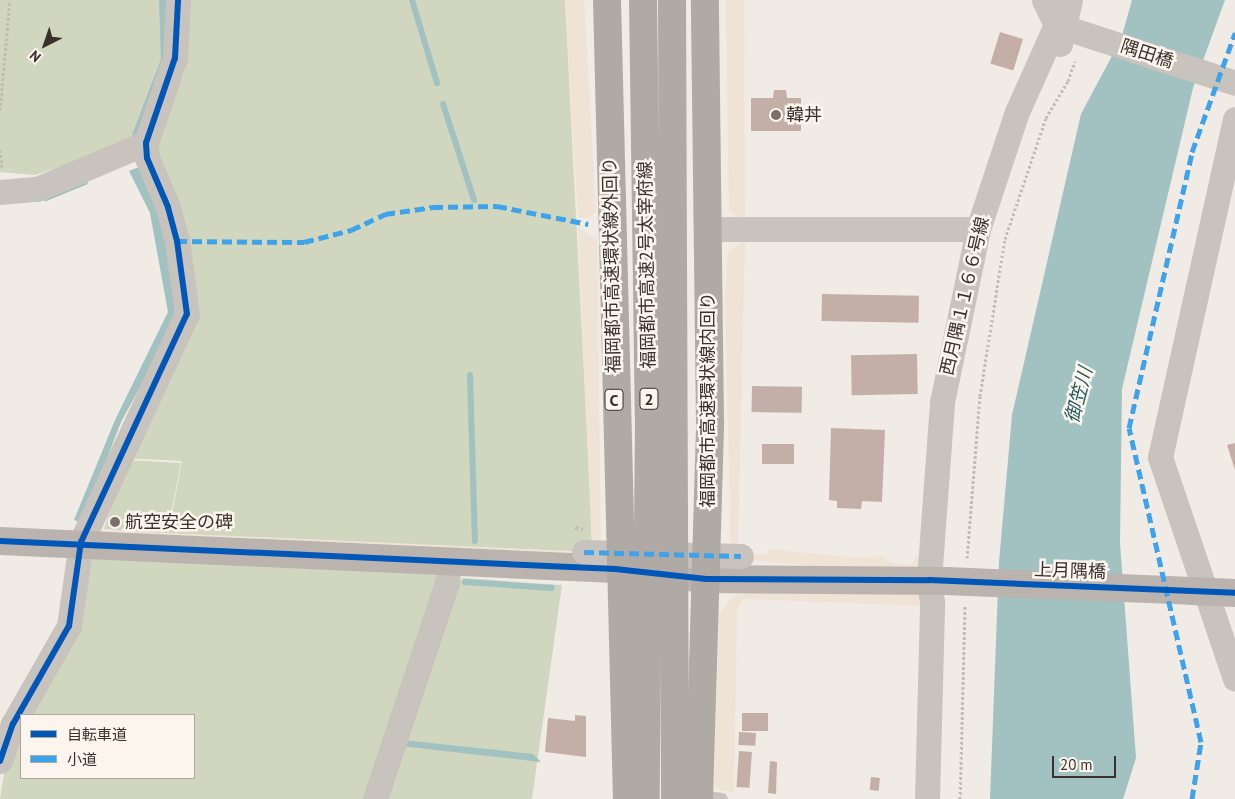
<!DOCTYPE html>
<meta charset="utf-8">
<style>
body{margin:0}
#map{position:relative;width:1235px;height:799px;overflow:hidden;background:#f0ebe5;font-family:"PT Sans","Noto Sans JP",sans-serif}
div>[style]{position:absolute}
[style*='--x']{left:calc(var(--x)*1px);top:calc(var(--y)*1px);width:calc(var(--w)*1px);rotate:calc(var(--a)*1deg)}
.green>*{inset:0;background:#d1d6bf}
.plaza>*{inset:0;background:#eee3d5}
.water>*{inset:0;background:#a1c2c1}
.stream>*{height:6px;margin:-3px;padding:0 3px;transform-origin:3px;border-radius:3px;background:#a1c2c1}
.building>*{inset:0;background:#c3afa7;transform-origin:0 0}
.path>*{height:3px;margin-top:-1.5px;transform-origin:0;background:repeating-linear-gradient(90deg,#c2bbb6 0 2.5px,transparent 0 5px)}
.lane>*{height:12px;margin:-6px;padding:0 6px;transform-origin:6px;border-radius:6px;background:#c9c3be}
.street>*{height:25px;margin:-12.5px;padding:0 12.5px;transform-origin:12.5px;border-radius:12.5px;background:#c9c3be}
.secondary>*{height:28px;margin:-14px;padding:0 14px;transform-origin:14px;border-radius:14px;background:#bab3ae}
.street-bridge>*{height:25px;margin:-12.5px;padding:0 12.5px;transform-origin:12.5px;border-radius:12.5px;background:#c9c3be}
.secondary-bridge>*{height:28px;margin:-14px;padding:0 14px;transform-origin:14px;border-radius:14px;background:#bab3ae}
.highway-bridge>*{height:28px;margin:-14px;padding:0 14px;transform-origin:14px;border-radius:14px;background:#afaaa4}
.quiet>*{height:5px;margin-top:-2.5px;transform-origin:0;background:repeating-linear-gradient(90deg,#3fa3eb 0 10px,transparent 0 15px)}
.cycleway>*{height:6px;margin:-3px;padding:0 3px;transform-origin:3px;border-radius:3px;background:#0057b8}
.dots>*{width:14px;height:14px;translate:-50% -50%;box-sizing:border-box;border:2px solid #fbf5ee;border-radius:50%}
span{translate:-50% -50%;white-space:nowrap;text-align:center;line-height:1.15;-webkit-text-stroke:5px #fbf5ee;paint-order:stroke}
.shield-label span{padding:1px 4px;background:#fbf5ee;border:1px solid;border-radius:4px;-webkit-text-stroke-width:0}
.shield-label{font-size:16px;color:#3b302b;font-weight:700}
.street-label{font-size:18px;color:#3b302b}
.poi-label{font-size:18px;color:#3b302b}
.left{translate:0 -50%;text-align:left}
.water-label{font-size:19px;color:#1f5a5e;font-style:italic}
.legend{position:absolute;left:20px;top:714px;width:175px;height:65px;box-sizing:border-box;background:#fbf5ee;border:1px solid #aea6a0;margin:0;padding:6px 9px;list-style:none;font-size:15px;color:#3b302b}
.legend li{display:flex;align-items:center;gap:10px;height:25px}
.legend b{width:25px;border:1px solid #aea6a0}
.north{position:absolute;left:20px;top:20px;width:50px;height:50px;-webkit-text-stroke:4px #fbf5ee;paint-order:stroke;rotate:221deg;font-size:14px;font-weight:700;line-height:20px;text-align:center;color:#3b302b}
.north::after{content:'';display:block;margin:auto;width:18px;height:22px;background:#3b302b;clip-path:polygon(50% 0,100% 100%,50% 72%,0 100%)}
.scale{position:absolute;left:1052px;top:756px;width:64px;height:22px;box-sizing:border-box;border:2px solid #3b302b;border-top:0;padding-left:6px;font-size:15px;line-height:18px;white-space:nowrap;color:#3b302b;-webkit-text-stroke:4px #fbf5ee;paint-order:stroke}
</style>
<div id="map">
<div class="green">
<div style="clip-path:polygon(0 0,171px 0,172px 58px,141px 141px,35px 175px,0 172px)"></div>
<div style="clip-path:polygon(186px 0,565px 0,593px 552px,168px 535px,182px 461px,124px 458px,194px 326px,157px 160px,157px 143px,165px 114px,184px 74px,188px 39px)"></div>
<div style="clip-path:polygon(126px 460px,181px 463px,167px 534px,104px 529px)"></div>
<div style="clip-path:polygon(85px 557px,433px 572px,438px 582px,365px 799px,0 799px,8px 748px,21px 719px,21px 778px,194px 778px,194px 715px,23px 715px)"></div>
<div style="clip-path:polygon(463px 578px,562px 585px,532px 799px,383px 799px,456px 584px)"></div>
</div>
<div class="plaza">
<div style="clip-path:polygon(565px 0,584px 0,596px 211px,589px 218px,578px 218px)"></div>
<div style="clip-path:polygon(726px 0,744px 0,745px 222px,729px 211px)"></div>
<div style="clip-path:polygon(578px 227px,597px 240px,601px 549px,591px 558px,99px 538px,101px 530px,592px 552px)"></div>
<div style="clip-path:polygon(745px 241px,738px 543px,743px 552px,766px 555px,768px 549px,855px 558px,882px 556px,892px 563px,911px 565px,918px 555px,918px 568px,822px 567px,742px 559px,731px 552px,725px 299px,728px 252px)"></div>
<div style="clip-path:polygon(747px 587px,918px 594px,928px 606px,743px 599px,737px 611px,734px 792px,720px 790px,714px 783px,719px 615px,733px 597px)"></div>
</div>
<div class="water">
<div style="clip-path:polygon(159px 0,168px 0,169px 61px,138px 139px,132px 135px,161px 59px)"></div>
<div style="clip-path:polygon(1132px 0,1225px 0,1193px 88px,1122px 389px,1120px 543px,1136px 758px,1123px 799px,990px 799px,999px 562px,1012px 415px,1081px 114px,1121px 39px)"></div>
<div style="clip-path:polygon(139px 167px,159px 210px,178px 302px,175px 323px,121px 422px,82px 523px,74px 520px,115px 420px,168px 312px,150px 213px,129px 171px)"></div>
<div style="clip-path:polygon(403px 740px,533px 754px,541px 762px,401px 746px)"></div>
</div>
<div class="stream">
<div style="--x:412;--y:0;--w:87;--a:73.2"></div>
<div style="--x:443;--y:104;--w:101;--a:72.1"></div>
<div style="--x:46;--y:198;--w:42;--a:-22.3"></div>
<div style="--x:470;--y:375;--w:166;--a:88.3"></div>
<div style="--x:465;--y:582;--w:87;--a:3.9"></div>
</div>
<div class="building">
<div style="left:1000px;top:32px;width:24px;height:33px;rotate:17deg"></div>
<div style="clip-path:polygon(774px 90px,786px 90px,787px 98px,801px 98px,801px 131px,751px 131px,751px 98px,773px 98px)"></div>
<div style="left:822px;top:294px;width:97px;height:27px;rotate:1deg"></div>
<div style="left:917px;top:354px;width:40px;height:66px;rotate:89deg"></div>
<div style="left:752px;top:386px;width:50px;height:26px;rotate:1deg"></div>
<div style="clip-path:polygon(831px 428px,885px 430px,882px 502px,862px 501px,861px 509px,837px 508px,837px 501px,829px 500px)"></div>
<div style="clip-path:polygon(1235px 443px,1235px 470px,1227px 445px)"></div>
<div style="left:762px;top:444px;width:32px;height:20px"></div>
<div style="left:742px;top:713px;width:26px;height:18px"></div>
<div style="clip-path:polygon(575px 715px,586px 716px,586px 757px,545px 752px,548px 718px,575px 721px)"></div>
<div style="left:739px;top:732px;width:17px;height:13px;rotate:3deg"></div>
<div style="left:739px;top:751px;width:13px;height:36px;rotate:4deg"></div>
<div style="clip-path:polygon(770px 761px,777px 762px,776px 794px,768px 793px)"></div>
<div style="left:871px;top:777px;width:9px;height:13px;rotate:6deg"></div>
</div>
<div class="path">
<div style="--x:0;--y:110;--w:110;--a:-84.8"></div>
<div style="--x:0;--y:150;--w:19;--a:84"></div>
<div style="--x:576;--y:530;--w:3;--a:-90"></div>
<div style="--x:576;--y:527;--w:8;--a:14"></div>
<div style="--x:967;--y:558;--w:163;--a:-85.4"></div>
<div style="--x:980;--y:396;--w:159;--a:-81"></div>
<div style="--x:1005;--y:239;--w:128;--a:-71.3"></div>
<div style="--x:1046;--y:118;--w:43;--a:-59.3"></div>
<div style="--x:1068;--y:81;--w:21;--a:-71"></div>
<div style="--x:960;--y:799;--w:194;--a:-88.5"></div>
</div>
<div class="lane">
<div style="--x:700;--y:796;--w:22;--a:8"></div>
</div>
<div class="street">
<div style="--x:1044;--y:0;--w:28;--a:64"></div>
<div style="--x:1056;--y:25;--w:4;--a:14"></div>
<div style="--x:1060;--y:44;--w:45;--a:-77.2"></div>
<div style="--x:1235;--y:119;--w:346;--a:102.5"></div>
<div style="--x:1160;--y:457;--w:234;--a:71.3"></div>
<div style="--x:0;--y:192;--w:37;--a:-5"></div>
<div style="--x:37;--y:189;--w:118;--a:-22.9"></div>
<div style="--x:714;--y:229;--w:264;--a:0"></div>
<div style="--x:0;--y:761;--w:39;--a:-71"></div>
<div style="--x:13;--y:724;--w:113;--a:-60.3"></div>
<div style="--x:69;--y:626;--w:85;--a:-81.9"></div>
<div style="--x:81;--y:542;--w:251;--a:-65.1"></div>
<div style="--x:187;--y:314;--w:74;--a:-97.8"></div>
<div style="--x:177;--y:241;--w:35;--a:-105"></div>
<div style="--x:168;--y:207;--w:53;--a:-113.2"></div>
<div style="--x:147;--y:158;--w:15;--a:-94"></div>
<div style="--x:146;--y:143;--w:90;--a:-71.2"></div>
<div style="--x:175;--y:58;--w:58;--a:-87"></div>
<div style="--x:375;--y:799;--w:228;--a:-71.6"></div>
<div style="--x:447;--y:583;--w:22;--a:-85"></div>
<div style="--x:927;--y:799;--w:197;--a:-88.5"></div>
<div style="--x:932;--y:602;--w:22;--a:-98"></div>
<div style="--x:929;--y:580;--w:178;--a:-85.8"></div>
<div style="--x:942;--y:402;--w:177;--a:-78.2"></div>
<div style="--x:978;--y:229;--w:123;--a:-71.6"></div>
<div style="--x:1017;--y:112;--w:95;--a:-65.9"></div>
</div>
<div class="secondary">
<div style="--x:0;--y:541;--w:616;--a:2.61"></div>
<div style="--x:615;--y:569;--w:92;--a:6.3"></div>
<div style="--x:706;--y:579;--w:240;--a:0.5"></div>
<div style="--x:1192;--y:591;--w:43;--a:2.7"></div>
</div>
<div class="street-bridge">
<div style="--x:1060;--y:26;--w:184;--a:18"></div>
<div style="--x:584;--y:552;--w:157;--a:1.5"></div>
</div>
<div class="secondary-bridge">
<div style="--x:946;--y:581;--w:246;--a:2.3"></div>
</div>
<div class="highway-bridge">
<div style="--x:607;--y:0;--w:799;--a:88.57"></div>
<div style="--x:643;--y:0;--w:419;--a:89.2"></div>
<div style="--x:649;--y:419;--w:380;--a:90.5"></div>
<div style="--x:672;--y:0;--w:799;--a:89.78"></div>
<div style="--x:699;--y:799;--w:377;--a:-88.3"></div>
<div style="--x:710;--y:422;--w:422;--a:-90.7"></div>
</div>
<div class="quiet">
<div style="--x:177;--y:241;--w:127;--a:0.5"></div>
<div style="--x:304;--y:242;--w:49;--a:-14.3"></div>
<div style="--x:351;--y:230;--w:38;--a:-25"></div>
<div style="--x:385;--y:214;--w:49;--a:-8.3"></div>
<div style="--x:433;--y:207;--w:64;--a:-0.9"></div>
<div style="--x:497;--y:206;--w:93;--a:11.2"></div>
<div style="--x:584;--y:552;--w:157;--a:1.5"></div>
<div style="--x:1192;--y:799;--w:58;--a:-81"></div>
<div style="--x:1201;--y:742;--w:322;--a:-102.9"></div>
<div style="--x:1129;--y:428;--w:283;--a:-77.1"></div>
<div style="--x:1192;--y:152;--w:127;--a:-70.1"></div>
</div>
<div class="cycleway">
<div style="--x:0;--y:541;--w:616;--a:2.61"></div>
<div style="--x:615;--y:569;--w:92;--a:6.3"></div>
<div style="--x:706;--y:579;--w:223;--a:0.3"></div>
<div style="--x:929;--y:580;--w:306;--a:2.4"></div>
<div style="--x:0;--y:761;--w:39;--a:-71"></div>
<div style="--x:13;--y:724;--w:113;--a:-60.3"></div>
<div style="--x:69;--y:626;--w:85;--a:-81.9"></div>
<div style="--x:81;--y:542;--w:251;--a:-65.1"></div>
<div style="--x:187;--y:314;--w:74;--a:-97.8"></div>
<div style="--x:177;--y:241;--w:35;--a:-105"></div>
<div style="--x:168;--y:207;--w:53;--a:-113.2"></div>
<div style="--x:147;--y:158;--w:15;--a:-94"></div>
<div style="--x:146;--y:143;--w:90;--a:-71.2"></div>
<div style="--x:175;--y:58;--w:58;--a:-87"></div>
</div>
<div class="dots">
<div style="left:776px;top:115px;background:#7a716c"></div>
<div style="left:115px;top:522px;background:#7a716c"></div>
</div>
<div class="shield-label">
<span style="left:649px;top:399px">2</span>
<span style="left:614px;top:400px">C</span>
</div>
<div class="street-label">
<span style="left:1147px;top:54px;rotate:18deg">隅田橋</span>
<span style="left:612px;top:265px;rotate:-91deg">福岡都市高速環状線外回り</span>
<span style="left:647px;top:265px;rotate:-91deg">福岡都市高速2号太宰府線</span>
<span style="left:965px;top:296px;rotate:-77deg">西月隅１１６６号線</span>
<span style="left:708px;top:400px;rotate:-90deg">福岡都市高速環状線内回り</span>
<span style="left:1070px;top:571px;rotate:2deg">上月隅橋</span>
</div>
<div class="poi-label">
<span class="left" style="left:786px;top:115px">韓丼</span>
<span class="left" style="left:125px;top:522px">航空安全の碑</span>
</div>
<div class="water-label">
<span style="left:1079px;top:395px;rotate:-75deg">御笠川</span>
</div>
<ul class="legend">
<li><b style="height:6px;background:#0057b8"></b>自転車道</li>
<li><b style="height:6px;background:#3fa3eb"></b>小道</li>
</ul>
<div class="north">N</div>
<div class="scale">20 m</div>
</div>
